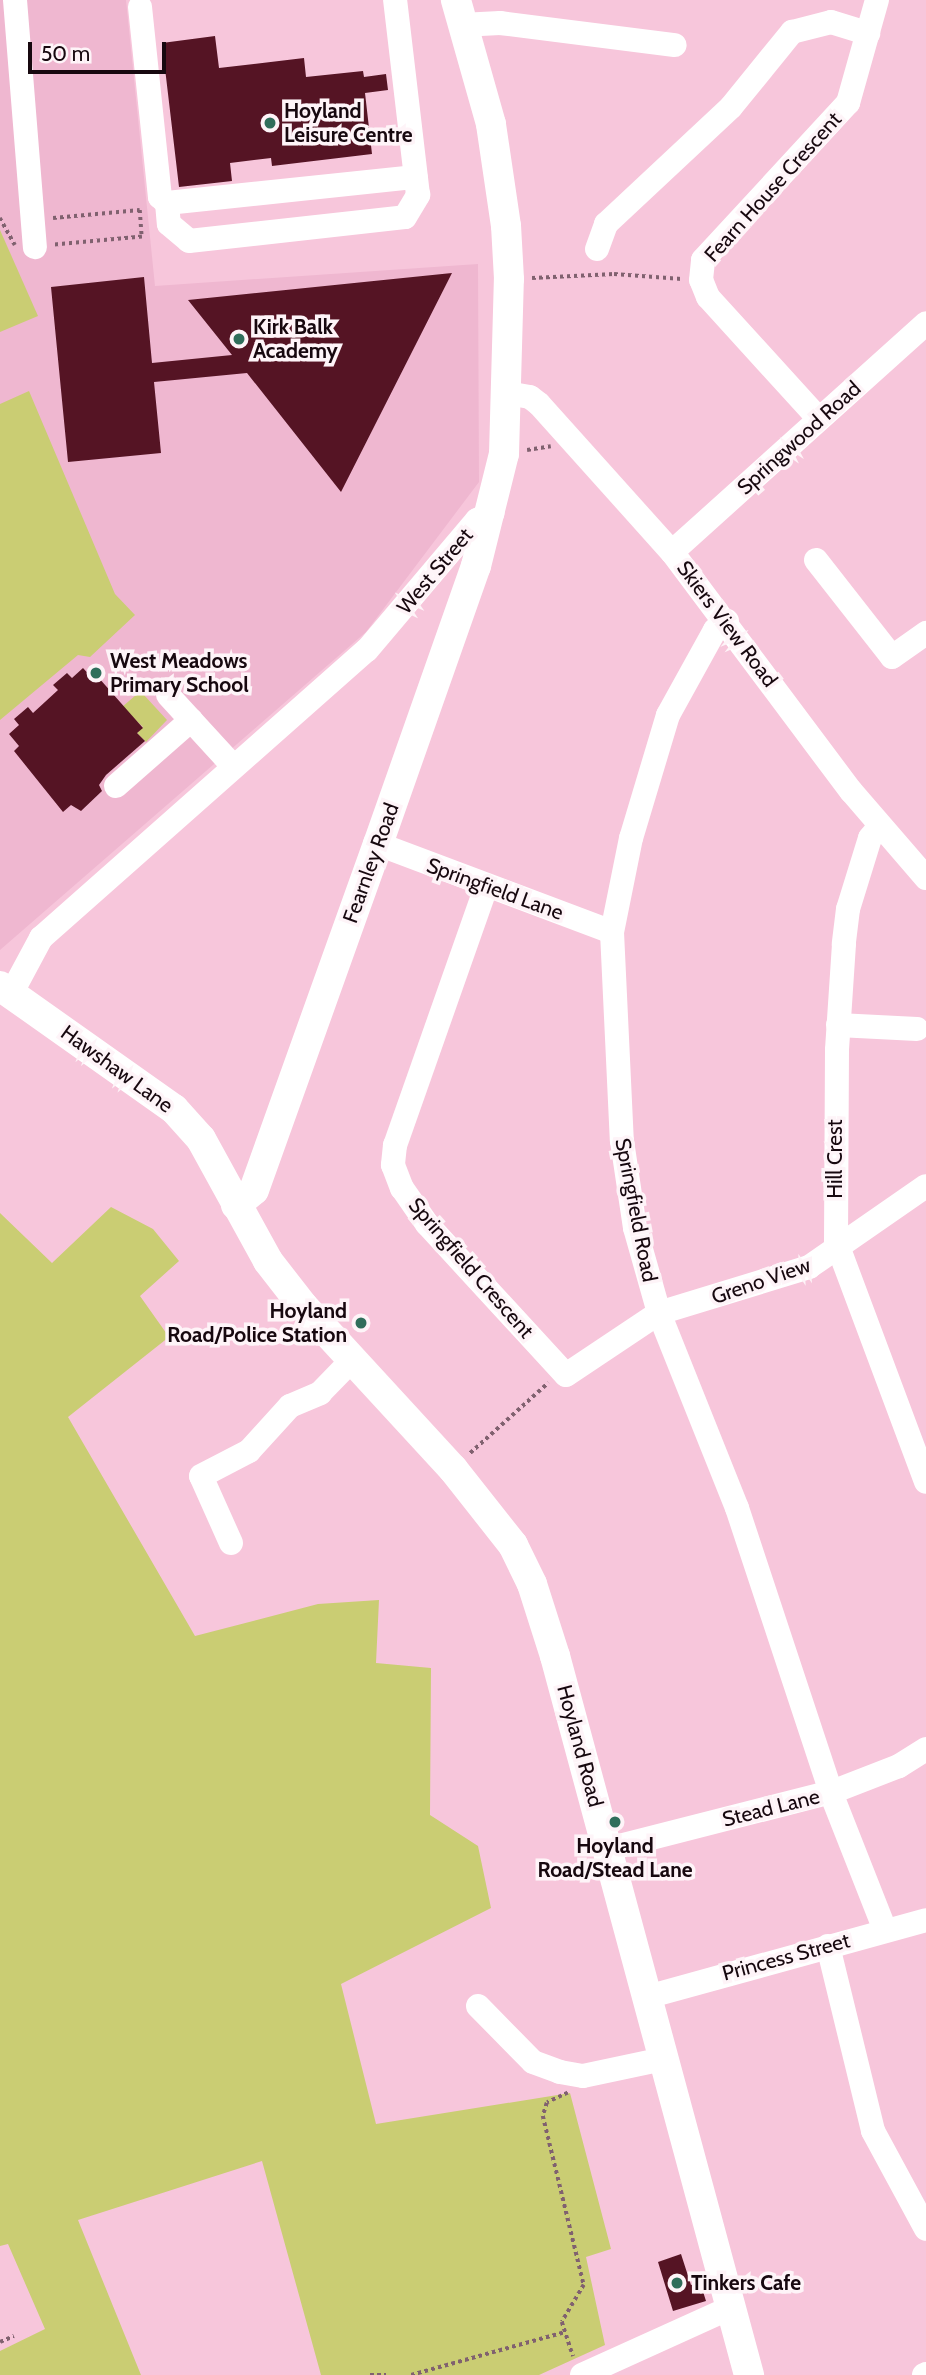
<!DOCTYPE html>
<style>
body{margin:0}
#map{position:relative;width:926px;height:2375px;overflow:hidden;background:#f7c6db;font-family:Cabin,sans-serif}
div>[style]{position:absolute}
[style*='--x']{left:calc(var(--x)*1px);top:calc(var(--y)*1px);width:calc(var(--w)*1px);rotate:calc(var(--a)*1deg)}
.built>*{inset:0;background:#efb7d0}
.green>*{inset:0;background:#cacd73}
.building>*{inset:0;background:#551424}
.path>*{height:3.5px;margin-top:-1.75px;transform-origin:0;background:repeating-linear-gradient(90deg,#80616f 0 3.5px,transparent 0 7px)}
.minor>*{height:24px;margin:-12px;padding:0 12px;transform-origin:12px;border-radius:12px;background:#fff}
.major>*{height:30px;margin:-15px;padding:0 15px;transform-origin:15px;border-radius:15px;background:#fff}
.dots>*{width:19px;height:19px;translate:-50% -50%;box-sizing:border-box;border:4px solid #fef4f8;border-radius:50%}
span{translate:-50% -50%;white-space:nowrap;text-align:center;line-height:1.15;-webkit-text-stroke:7px #fef4f8;paint-order:stroke}
.poi-label{font-size:21px;color:#17080f;font-weight:700}
.left{translate:0 -50%;text-align:left}
.right{translate:-100% -50%;text-align:right}
.street-label{font-size:21px;color:#17080f}
.scale{position:absolute;left:28px;top:42px;width:138px;height:32px;box-sizing:border-box;border:4px solid #17080f;border-top:0;padding-left:9px;font-size:21px;line-height:24px;white-space:nowrap;color:#17080f;-webkit-text-stroke:5px #fef4f8;paint-order:stroke}
</style>
<div id="map">
<div class="built">
<div style="clip-path:polygon(0 0,126px 0,155px 286px,478px 264px,479px 482px,366px 632px,0 950px)"></div>
</div>
<div class="green">
<div style="clip-path:polygon(0 230px,38px 316px,0 332px)"></div>
<div style="clip-path:polygon(29px 391px,115px 594px,135px 615px,90px 657px,78px 655px,0 720px,0 404px)"></div>
<div style="clip-path:polygon(136px 695px,144px 695px,167px 720px,146px 742px,137px 733px,143px 727px,122px 707px)"></div>
<div style="clip-path:polygon(111px 1207px,153px 1229px,179px 1261px,140px 1296px,169px 1337px,68px 1417px,195px 1636px,318px 1604px,379px 1600px,376px 1663px,431px 1668px,430px 1815px,478px 1846px,491px 1908px,341px 1984px,376px 2124px,570px 2093px,611px 2249px,586px 2257px,605px 2345px,539px 2375px,321px 2375px,262px 2161px,78px 2220px,141px 2375px,0 2375px,0 2351px,45px 2329px,8px 2244px,0 2246px,0 1213px,52px 1263px)"></div>
</div>
<div class="building">
<div style="clip-path:polygon(215px 36px,219px 68px,304px 58px,306px 77px,363px 71px,364px 77px,386px 74px,388px 90px,365px 93px,372px 154px,272px 166px,271px 158px,230px 163px,232px 181px,179px 187px,162px 43px)"></div>
<div style="clip-path:polygon(452px 273px,341px 492px,247px 373px,154px 382px,161px 453px,68px 462px,51px 287px,144px 277px,152px 363px,232px 355px,188px 300px)"></div>
<div style="clip-path:polygon(83px 668px,94px 680px,98px 677px,143px 728px,137px 733px,145px 741px,106px 775px,99px 785px,102px 791px,81px 811px,71px 805px,63px 812px,14px 751px,19px 746px,9px 734px,19px 725px,14px 719px,28px 707px,33px 713px,58px 690px,53px 685px,67px 673px,72px 678px)"></div>
<div style="clip-path:polygon(681px 2254px,691px 2285px,700px 2282px,706px 2301px,673px 2311px,658px 2262px)"></div>
</div>
<div class="path">
<div style="--x:0;--y:218;--w:31;--a:61"></div>
<div style="--x:53;--y:218;--w:87;--a:-5.3"></div>
<div style="--x:140;--y:210;--w:27;--a:86"></div>
<div style="--x:142;--y:237;--w:88;--a:174.8"></div>
<div style="--x:532;--y:278;--w:82;--a:-2.8"></div>
<div style="--x:614;--y:274;--w:68;--a:4.2"></div>
<div style="--x:527;--y:450;--w:24;--a:-9"></div>
<div style="--x:470;--y:1453;--w:105;--a:-41.9"></div>
<div style="--x:568;--y:2093;--w:23;--a:155"></div>
<div style="--x:547;--y:2103;--w:14;--a:107"></div>
<div style="--x:543;--y:2116;--w:174;--a:76.4"></div>
<div style="--x:584;--y:2285;--w:43;--a:120.7"></div>
<div style="--x:562;--y:2322;--w:36;--a:72"></div>
<div style="--x:0;--y:2342;--w:15;--a:-23"></div>
<div style="--x:370;--y:2375;--w:16;--a:0"></div>
<div style="--x:411;--y:2375;--w:160;--a:-15.6"></div>
</div>
<div class="minor">
<div style="--x:15;--y:0;--w:248;--a:85.4"></div>
<div style="--x:140;--y:7;--w:191;--a:84"></div>
<div style="--x:160;--y:197;--w:9;--a:41"></div>
<div style="--x:167;--y:203;--w:21;--a:85"></div>
<div style="--x:169;--y:224;--w:26;--a:40"></div>
<div style="--x:189;--y:241;--w:217;--a:-6.3"></div>
<div style="--x:405;--y:217;--w:26;--a:-59"></div>
<div style="--x:418;--y:195;--w:196;--a:-96.7"></div>
<div style="--x:461;--y:25;--w:39;--a:-3"></div>
<div style="--x:500;--y:23;--w:176;--a:7.2"></div>
<div style="--x:167;--y:203;--w:250;--a:-6"></div>
<div style="--x:597;--y:249;--w:27;--a:-70"></div>
<div style="--x:606;--y:224;--w:171;--a:-43.1"></div>
<div style="--x:731;--y:107;--w:97;--a:-50.9"></div>
<div style="--x:792;--y:32;--w:40;--a:-14.4"></div>
<div style="--x:831;--y:22;--w:39;--a:17"></div>
<div style="--x:507;--y:393;--w:23;--a:10"></div>
<div style="--x:530;--y:397;--w:11;--a:38"></div>
<div style="--x:539;--y:404;--w:199;--a:48.1"></div>
<div style="--x:672;--y:552;--w:299;--a:53.2"></div>
<div style="--x:851;--y:791;--w:115;--a:49.2"></div>
<div style="--x:819;--y:419;--w:165;--a:-132.3"></div>
<div style="--x:708;--y:297;--w:18;--a:-112"></div>
<div style="--x:701;--y:280;--w:20;--a:-84"></div>
<div style="--x:703;--y:260;--w:214;--a:-47.3"></div>
<div style="--x:848;--y:103;--w:107;--a:-74.3"></div>
<div style="--x:672;--y:552;--w:342;--a:-42"></div>
<div style="--x:816;--y:560;--w:123;--a:51.9"></div>
<div style="--x:892;--y:657;--w:42;--a:-35.2"></div>
<div style="--x:727;--y:621;--w:15;--a:143"></div>
<div style="--x:715;--y:630;--w:97;--a:118.9"></div>
<div style="--x:668;--y:715;--w:128;--a:106.7"></div>
<div style="--x:631;--y:838;--w:96;--a:101.4"></div>
<div style="--x:612;--y:932;--w:209;--a:87.3"></div>
<div style="--x:622;--y:1141;--w:88;--a:81.5"></div>
<div style="--x:635;--y:1228;--w:88;--a:74.2"></div>
<div style="--x:659;--y:1313;--w:210;--a:68.2"></div>
<div style="--x:737;--y:1508;--w:300;--a:71.7"></div>
<div style="--x:831;--y:1793;--w:147;--a:68.5"></div>
<div style="--x:168;--y:695;--w:96;--a:47.5"></div>
<div style="--x:116;--y:786;--w:100;--a:-41.3"></div>
<div style="--x:879;--y:827;--w:14;--a:129"></div>
<div style="--x:870;--y:838;--w:74;--a:107.2"></div>
<div style="--x:848;--y:909;--w:35;--a:97"></div>
<div style="--x:844;--y:944;--w:106;--a:93.8"></div>
<div style="--x:837;--y:1050;--w:191;--a:90.3"></div>
<div style="--x:836;--y:1241;--w:257;--a:69.5"></div>
<div style="--x:378;--y:844;--w:250;--a:20.6"></div>
<div style="--x:486;--y:887;--w:274;--a:109.4"></div>
<div style="--x:395;--y:1145;--w:20;--a:96"></div>
<div style="--x:393;--y:1165;--w:25;--a:69"></div>
<div style="--x:402;--y:1188;--w:44;--a:55.2"></div>
<div style="--x:427;--y:1224;--w:205;--a:47.4"></div>
<div style="--x:566;--y:1375;--w:112;--a:-33.7"></div>
<div style="--x:659;--y:1313;--w:157;--a:-17"></div>
<div style="--x:809;--y:1267;--w:142;--a:-34.7"></div>
<div style="--x:11;--y:994;--w:64;--a:-61.8"></div>
<div style="--x:41;--y:938;--w:435;--a:-41.5"></div>
<div style="--x:367;--y:650;--w:170;--a:-49.8"></div>
<div style="--x:477;--y:520;--w:17;--a:-24"></div>
<div style="--x:838;--y:1025;--w:79;--a:2.9"></div>
<div style="--x:231;--y:1543;--w:73;--a:-114.1"></div>
<div style="--x:201;--y:1476;--w:54;--a:-27.5"></div>
<div style="--x:249;--y:1451;--w:61;--a:-47.7"></div>
<div style="--x:290;--y:1406;--w:33;--a:-23"></div>
<div style="--x:320;--y:1393;--w:49;--a:-45.8"></div>
<div style="--x:608;--y:1849;--w:231;--a:-14.3"></div>
<div style="--x:832;--y:1792;--w:72;--a:-21.2"></div>
<div style="--x:899;--y:1766;--w:32;--a:-32"></div>
<div style="--x:828;--y:1946;--w:190;--a:76.3"></div>
<div style="--x:873;--y:2131;--w:111;--a:61.6"></div>
<div style="--x:647;--y:1997;--w:289;--a:-15.4"></div>
<div style="--x:478;--y:2006;--w:78;--a:45.5"></div>
<div style="--x:533;--y:2062;--w:29;--a:20"></div>
<div style="--x:560;--y:2072;--w:23;--a:10"></div>
<div style="--x:583;--y:2076;--w:82;--a:-12"></div>
<div style="--x:582;--y:2375;--w:162;--a:-24.4"></div>
<div style="--x:924;--y:2375;--w:2;--a:-27"></div>
</div>
<div class="major">
<div style="--x:0;--y:986;--w:213;--a:35.3"></div>
<div style="--x:174;--y:1109;--w:40;--a:48"></div>
<div style="--x:201;--y:1139;--w:139;--a:61.2"></div>
<div style="--x:268;--y:1261;--w:57;--a:52.1"></div>
<div style="--x:303;--y:1306;--w:222;--a:47.4"></div>
<div style="--x:453;--y:1469;--w:97;--a:51.7"></div>
<div style="--x:513;--y:1545;--w:43;--a:64"></div>
<div style="--x:532;--y:1584;--w:76;--a:72.3"></div>
<div style="--x:555;--y:1656;--w:745;--a:74.9"></div>
<div style="--x:236;--y:1205;--w:23;--a:-40"></div>
<div style="--x:254;--y:1190;--w:368;--a:-70.3"></div>
<div style="--x:378;--y:844;--w:295;--a:-70.6"></div>
<div style="--x:476;--y:566;--w:115;--a:-76"></div>
<div style="--x:504;--y:454;--w:175;--a:-88.4"></div>
<div style="--x:509;--y:279;--w:53;--a:-93.2"></div>
<div style="--x:506;--y:226;--w:103;--a:-98.4"></div>
<div style="--x:491;--y:124;--w:129;--a:-105.8"></div>
</div>
<div class="dots">
<div style="left:270px;top:123px;background:#306e5b"></div>
<div style="left:239px;top:339px;background:#306e5b"></div>
<div style="left:96px;top:673px;background:#306e5b"></div>
<div style="left:361px;top:1323px;background:#306e5b"></div>
<div style="left:615px;top:1822px;background:#306e5b"></div>
<div style="left:677px;top:2283px;background:#306e5b"></div>
</div>
<div class="poi-label">
<span class="left" style="left:284px;top:123px">Hoyland<br>Leisure Centre</span>
<span class="left" style="left:253px;top:339px">Kirk Balk<br>Academy</span>
<span class="left" style="left:110px;top:673px">West Meadows<br>Primary School</span>
<span class="right" style="left:347px;top:1323px">Hoyland<br>Road/Police Station</span>
<span style="left:615px;top:1858px">Hoyland<br>Road/Stead Lane</span>
<span class="left" style="left:691px;top:2283px">Tinkers Cafe</span>
</div>
<div class="street-label">
<span style="left:773px;top:187px;rotate:-48deg">Fearn House Crescent</span>
<span style="left:799px;top:438px;rotate:-42deg">Springwood Road</span>
<span style="left:435px;top:571px;rotate:-50deg">West Street</span>
<span style="left:727px;top:624px;rotate:53deg">Skiers View Road</span>
<span style="left:371px;top:863px;rotate:-70deg">Fearnley Road</span>
<span style="left:495px;top:889px;rotate:20deg">Springfield Lane</span>
<span style="left:117px;top:1069px;rotate:36deg">Hawshaw Lane</span>
<span style="left:835px;top:1159px;rotate:-90deg">Hill Crest</span>
<span style="left:636px;top:1210px;rotate:79deg">Springfield Road</span>
<span style="left:471px;top:1268px;rotate:49deg">Springfield Crescent</span>
<span style="left:761px;top:1281px;rotate:-19deg">Greno View</span>
<span style="left:580px;top:1746px;rotate:75deg">Hoyland Road</span>
<span style="left:771px;top:1808px;rotate:-14deg">Stead Lane</span>
<span style="left:786px;top:1957px;rotate:-15deg">Princess Street</span>
</div>
<div class="scale">50 m</div>
</div>
